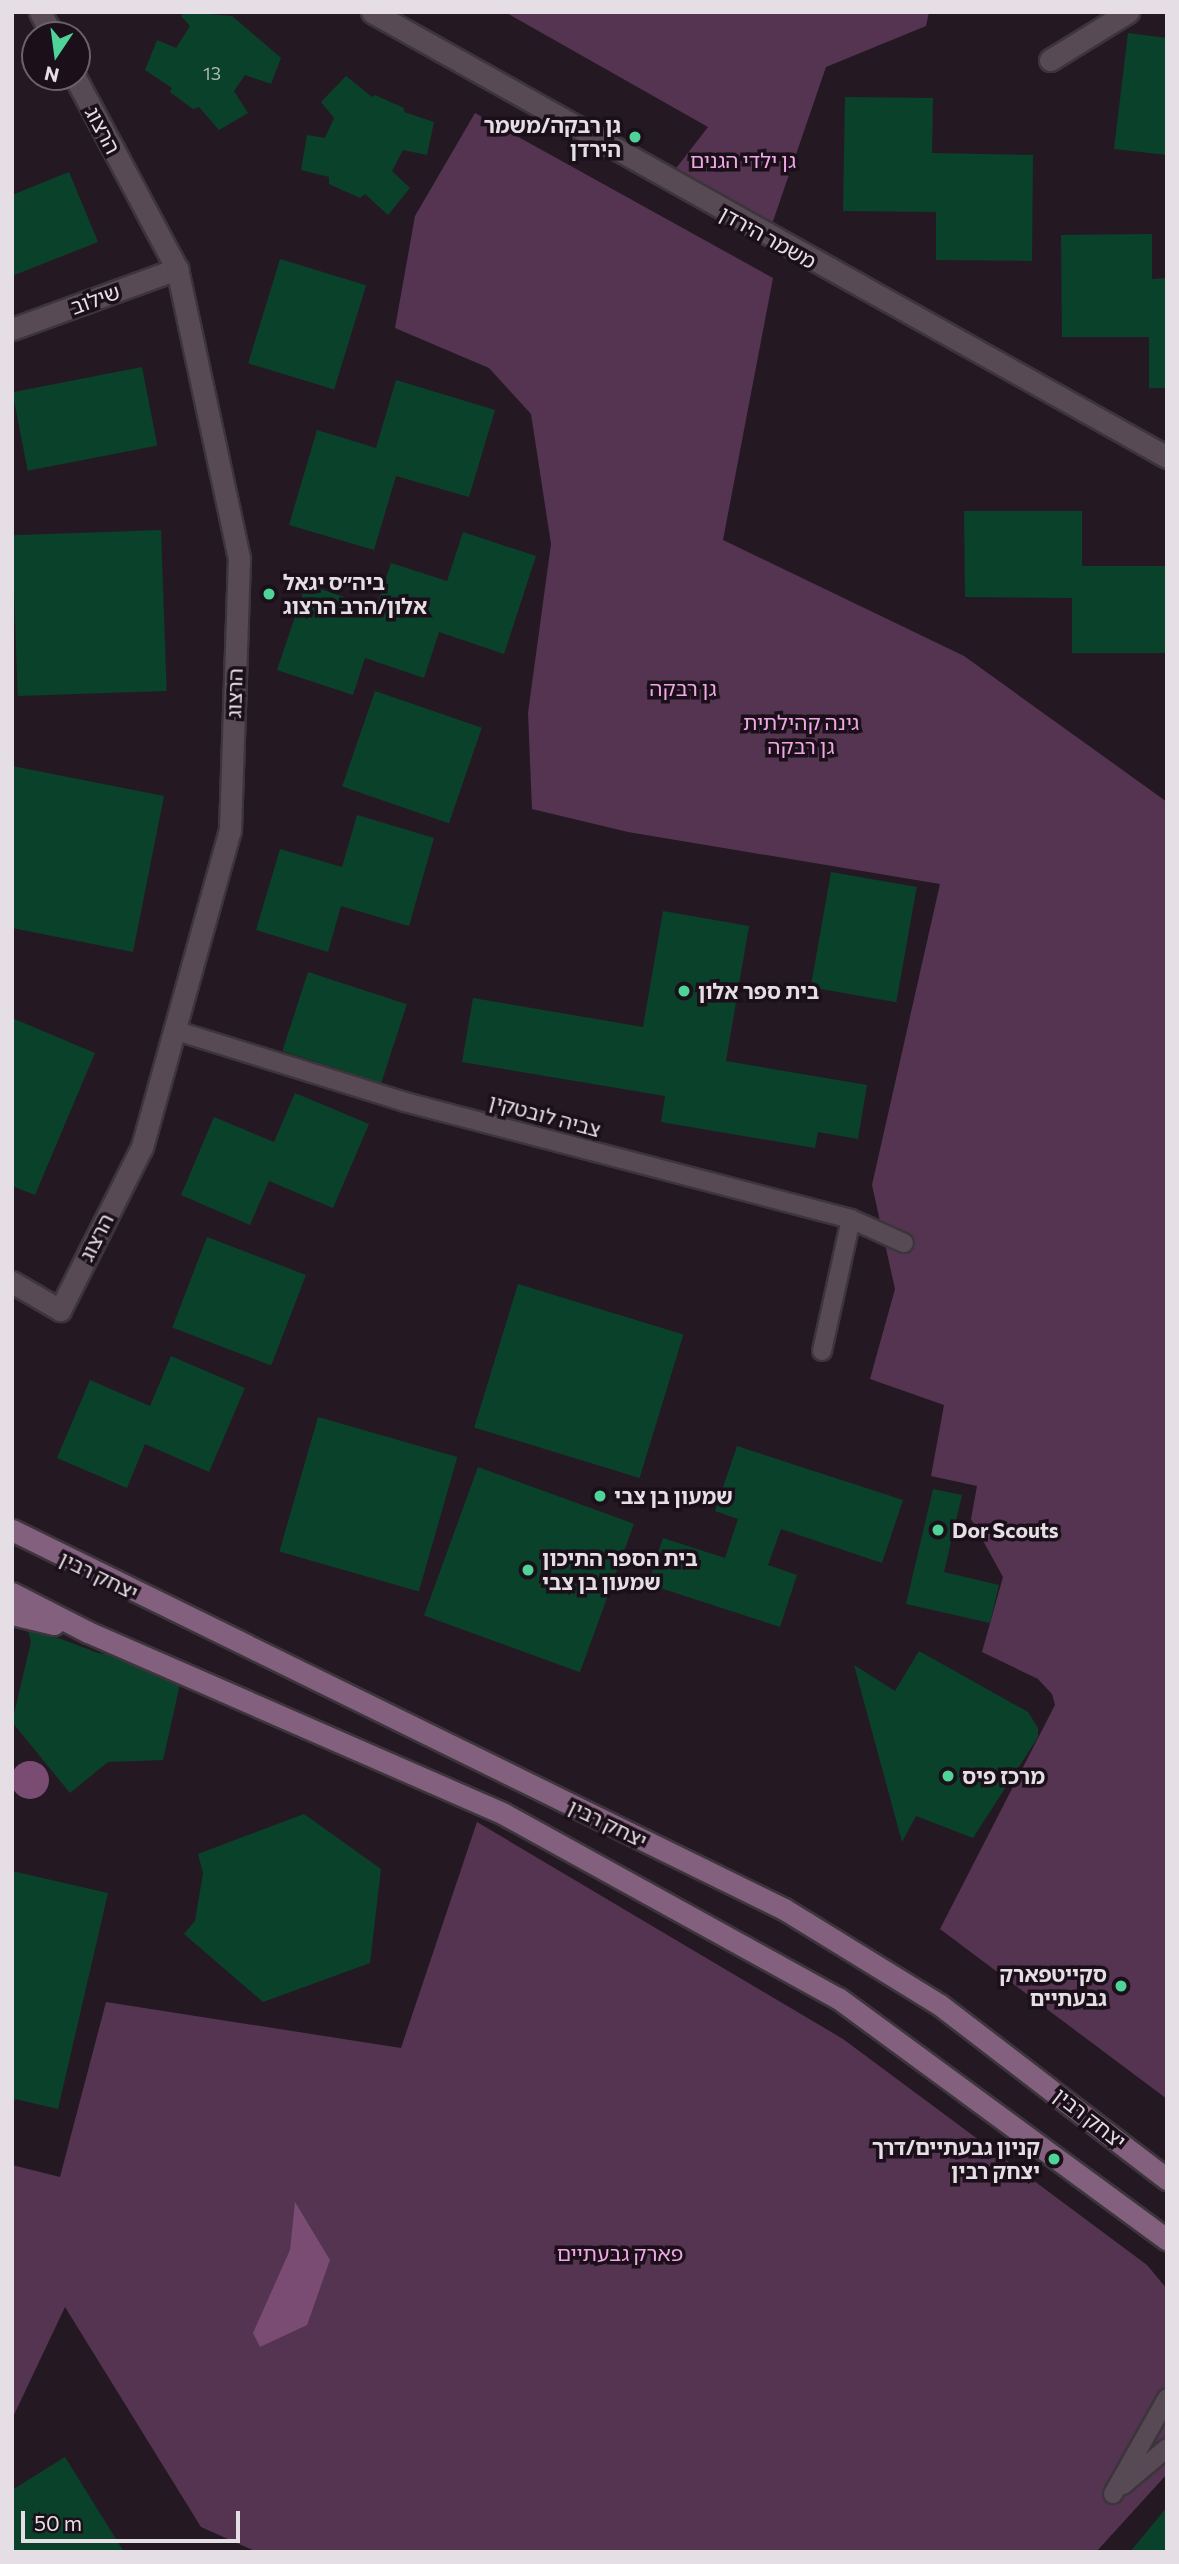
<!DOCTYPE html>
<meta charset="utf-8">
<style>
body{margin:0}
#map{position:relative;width:1179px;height:2564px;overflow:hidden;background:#241923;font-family:Commissioner,"Noto Sans Hebrew",sans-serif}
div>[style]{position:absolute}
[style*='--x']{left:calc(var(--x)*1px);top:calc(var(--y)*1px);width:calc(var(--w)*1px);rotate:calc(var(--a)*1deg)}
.green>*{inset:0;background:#553451}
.water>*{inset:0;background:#7a4c74}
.round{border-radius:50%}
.building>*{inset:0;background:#0a412a;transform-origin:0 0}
.roads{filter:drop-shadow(2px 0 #3d353c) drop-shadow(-2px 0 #3d353c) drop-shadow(0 2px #3d353c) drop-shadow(0 -2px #3d353c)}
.lane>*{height:18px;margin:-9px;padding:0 9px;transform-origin:9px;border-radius:9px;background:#574a55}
.street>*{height:21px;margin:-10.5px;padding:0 10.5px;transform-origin:10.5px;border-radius:10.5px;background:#574a55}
.secondary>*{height:21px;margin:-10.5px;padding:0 10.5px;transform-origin:10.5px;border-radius:10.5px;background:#83617e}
.dots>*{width:19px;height:19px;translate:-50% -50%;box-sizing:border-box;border:4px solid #1b1019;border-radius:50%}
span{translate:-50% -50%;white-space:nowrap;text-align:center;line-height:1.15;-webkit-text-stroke:7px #1b1019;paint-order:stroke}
.number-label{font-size:18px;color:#afb7b6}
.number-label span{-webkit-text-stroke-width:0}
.poi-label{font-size:21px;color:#e6dee5;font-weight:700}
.right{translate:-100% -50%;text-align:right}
.left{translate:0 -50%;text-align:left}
.street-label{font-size:21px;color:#e6dee5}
.park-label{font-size:21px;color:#efa7e5}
.frame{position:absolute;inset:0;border:14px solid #e6dee5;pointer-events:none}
.north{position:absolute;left:21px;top:21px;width:70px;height:70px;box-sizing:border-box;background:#1b1019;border:2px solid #6c626b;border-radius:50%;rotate:193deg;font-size:19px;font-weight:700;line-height:28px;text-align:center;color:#e6dee5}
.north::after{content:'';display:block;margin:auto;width:24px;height:32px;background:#50d398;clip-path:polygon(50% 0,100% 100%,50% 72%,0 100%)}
.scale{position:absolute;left:21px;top:2511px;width:219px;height:32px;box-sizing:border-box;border:4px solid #e6dee5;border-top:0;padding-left:9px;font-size:21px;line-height:24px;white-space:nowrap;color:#e6dee5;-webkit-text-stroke:5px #1b1019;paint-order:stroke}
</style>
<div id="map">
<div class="green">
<div style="clip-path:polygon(505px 12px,929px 12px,926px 26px,826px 67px,771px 227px,667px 180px,708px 127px)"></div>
<div style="clip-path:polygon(475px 113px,773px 278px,723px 540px,964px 656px,1167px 802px,1167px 2099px,940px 1929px,1055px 1705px,1052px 1694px,1038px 1679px,982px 1652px,1003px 1577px,971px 1519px,977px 1486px,931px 1476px,944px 1405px,870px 1379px,895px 1289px,872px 1185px,940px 884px,628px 832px,532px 809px,528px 713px,551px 544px,531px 414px,489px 368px,395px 328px,415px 216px)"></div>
<div style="clip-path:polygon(477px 1822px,843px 2039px,1147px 2265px,1167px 2289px,1167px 2474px,1096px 2552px,257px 2552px,201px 2527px,65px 2307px,12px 2419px,12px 2165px,60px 2177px,106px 2002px,401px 2048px)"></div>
</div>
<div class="water">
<div class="round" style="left:11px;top:1761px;width:38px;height:38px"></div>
<div style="clip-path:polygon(295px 2202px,330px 2260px,307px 2325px,260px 2347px,253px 2333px,290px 2250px)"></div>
</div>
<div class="building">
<div style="clip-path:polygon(184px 12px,232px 16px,281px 58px,271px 84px,245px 75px,234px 91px,248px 113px,219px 130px,199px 107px,193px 109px,170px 92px,172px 88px,145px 70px,157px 40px,176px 48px,190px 26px,181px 16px)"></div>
<div style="clip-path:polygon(1128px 33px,1167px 38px,1167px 155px,1114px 149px)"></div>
<div style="clip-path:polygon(346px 76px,372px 97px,375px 95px,404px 108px,404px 112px,434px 122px,427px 155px,403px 150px,392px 171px,410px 188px,388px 215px,365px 194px,360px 198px,329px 184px,329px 177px,301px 170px,307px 135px,325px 138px,334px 118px,321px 102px)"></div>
<div style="clip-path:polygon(845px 97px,933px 98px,932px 153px,1033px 155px,1032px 261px,936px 260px,936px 212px,843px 211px)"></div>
<div style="clip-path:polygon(69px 172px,98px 242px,12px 276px,12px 195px)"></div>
<div style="clip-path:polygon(1152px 234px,1152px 279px,1167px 278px,1167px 388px,1149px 388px,1149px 337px,1062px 337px,1061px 235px)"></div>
<div style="left:280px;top:259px;width:90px;height:109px;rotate:17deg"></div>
<div style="left:142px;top:367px;width:80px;height:132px;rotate:79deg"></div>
<div style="clip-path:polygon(396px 380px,495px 410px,469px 497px,396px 476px,374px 550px,289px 525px,317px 430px,376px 448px)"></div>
<div style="clip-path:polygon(964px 511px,1082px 511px,1082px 566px,1167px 566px,1167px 653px,1072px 653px,1072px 598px,965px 597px)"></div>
<div style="left:161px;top:530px;width:161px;height:149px;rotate:88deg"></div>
<div style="clip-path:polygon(463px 532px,536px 556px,504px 654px,439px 632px,424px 678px,365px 658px,353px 695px,277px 670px,306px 584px,376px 608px,391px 563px,447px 581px)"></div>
<div style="left:375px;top:691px;width:113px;height:101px;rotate:19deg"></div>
<div style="clip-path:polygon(12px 766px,164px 796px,133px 952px,12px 928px)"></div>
<div style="clip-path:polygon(357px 815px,434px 838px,409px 926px,341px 906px,328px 952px,256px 930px,280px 849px,342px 867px)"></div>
<div style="left:831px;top:872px;width:87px;height:117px;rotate:10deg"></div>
<div style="clip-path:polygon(663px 911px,749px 926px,726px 1061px,867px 1085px,858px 1139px,818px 1132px,815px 1148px,661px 1122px,665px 1096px,462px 1062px,473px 998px,643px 1027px)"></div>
<div style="left:308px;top:972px;width:104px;height:83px;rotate:18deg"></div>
<div style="clip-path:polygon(12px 1018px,95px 1053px,35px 1195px,12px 1186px)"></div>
<div style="clip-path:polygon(295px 1093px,369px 1124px,333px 1208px,269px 1181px,250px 1225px,181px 1195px,214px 1117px,274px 1142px)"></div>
<div style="left:207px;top:1237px;width:106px;height:97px;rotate:21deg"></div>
<div style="left:518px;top:1284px;width:173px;height:150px;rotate:17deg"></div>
<div style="clip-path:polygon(171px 1356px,245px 1388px,209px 1472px,145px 1444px,127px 1488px,57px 1458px,90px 1380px,150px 1406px)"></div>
<div style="left:318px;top:1417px;width:145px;height:140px;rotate:16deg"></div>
<div style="clip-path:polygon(737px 1446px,903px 1500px,882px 1563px,781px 1529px,768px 1565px,797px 1575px,780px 1627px,648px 1584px,663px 1538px,725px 1558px,738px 1519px,715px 1511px)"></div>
<div style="left:478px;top:1467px;width:166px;height:158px;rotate:20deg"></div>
<div style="clip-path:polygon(933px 1489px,962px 1495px,944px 1572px,999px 1585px,990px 1623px,906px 1604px)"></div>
<div style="clip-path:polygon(27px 1626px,98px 1653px,134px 1658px,180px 1684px,163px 1760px,108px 1762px,70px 1793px,12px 1722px,31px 1642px)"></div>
<div style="clip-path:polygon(919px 1651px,1028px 1712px,1038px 1728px,1038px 1737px,973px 1838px,916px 1816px,902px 1842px,854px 1665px,895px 1691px)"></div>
<div style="clip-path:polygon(304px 1814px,381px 1869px,370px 1963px,263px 2002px,184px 1934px,195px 1921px,203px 1873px,198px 1854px)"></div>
<div style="clip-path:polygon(12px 1871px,108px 1893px,58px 2109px,15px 2099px,12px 2107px)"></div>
<div style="clip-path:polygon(65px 2457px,124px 2552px,12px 2552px,12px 2490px)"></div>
<div style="clip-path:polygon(1167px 2507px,1167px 2552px,1130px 2552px)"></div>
</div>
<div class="roads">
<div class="lane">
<div style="--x:174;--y:1030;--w:242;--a:17.3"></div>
<div style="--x:405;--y:1102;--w:461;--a:14.7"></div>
<div style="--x:851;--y:1219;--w:58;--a:24.4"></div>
<div style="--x:822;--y:1351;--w:135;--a:-77.6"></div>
<div style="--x:1123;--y:2485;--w:57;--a:-40.1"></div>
<div style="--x:1113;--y:2494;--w:110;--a:-60.6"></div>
</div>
<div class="street">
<div style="--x:40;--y:12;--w:26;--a:62"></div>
<div style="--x:372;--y:12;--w:911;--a:29.24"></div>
<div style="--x:1050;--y:60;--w:92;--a:-31.6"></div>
<div style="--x:12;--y:329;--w:176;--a:-20"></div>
<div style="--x:12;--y:1282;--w:56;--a:30.3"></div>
<div style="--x:60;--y:1310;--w:182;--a:-63.3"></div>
<div style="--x:142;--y:1147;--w:329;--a:-74.5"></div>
<div style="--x:230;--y:830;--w:272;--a:-88.1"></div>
<div style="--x:239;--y:558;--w:296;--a:-102.1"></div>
<div style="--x:177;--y:269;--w:217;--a:-118"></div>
</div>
<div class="secondary">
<div style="--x:12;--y:1530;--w:860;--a:26.15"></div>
<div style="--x:784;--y:1909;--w:183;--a:31.6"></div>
<div style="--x:940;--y:2005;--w:286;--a:37.5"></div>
<div style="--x:12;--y:1593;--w:85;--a:27.2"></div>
<div style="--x:88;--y:1632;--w:454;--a:23.6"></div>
<div style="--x:504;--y:1814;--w:381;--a:28.9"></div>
<div style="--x:838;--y:1998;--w:408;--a:36.3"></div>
<div style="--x:12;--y:1614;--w:43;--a:13.4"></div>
</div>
</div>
<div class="dots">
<div style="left:635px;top:137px;background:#50d398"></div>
<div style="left:269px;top:594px;background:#50d398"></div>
<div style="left:684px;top:991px;background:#50d398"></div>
<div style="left:600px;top:1496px;background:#50d398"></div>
<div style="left:938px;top:1530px;background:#50d398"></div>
<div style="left:528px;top:1570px;background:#50d398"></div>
<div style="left:948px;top:1776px;background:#50d398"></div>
<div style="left:1121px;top:1986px;background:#50d398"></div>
<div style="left:1054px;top:2159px;background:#50d398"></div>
</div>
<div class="number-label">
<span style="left:212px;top:73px">13</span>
</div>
<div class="poi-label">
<span class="right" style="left:621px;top:137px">גן רבקה/משמר<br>הירדן</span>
<span class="left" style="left:283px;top:594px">ביה״ס יגאל<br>אלון/הרב הרצוג</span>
<span class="left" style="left:698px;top:991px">בית ספר אלון</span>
<span class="left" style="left:614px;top:1496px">שמעון בן צבי</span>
<span class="left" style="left:952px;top:1530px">Dor Scouts</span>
<span class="left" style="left:542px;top:1570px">בית הספר התיכון<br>שמעון בן צבי</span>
<span class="left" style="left:962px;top:1776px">מרכז פיס</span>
<span class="right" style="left:1107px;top:1986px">סקייטפארק<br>גבעתיים</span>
<span class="right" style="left:1040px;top:2159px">קניון גבעתיים/דרך<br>יצחק רבין</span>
</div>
<div class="street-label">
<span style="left:103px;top:130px;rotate:62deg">הרצוג</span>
<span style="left:768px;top:237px;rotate:29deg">משמר הירדן</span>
<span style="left:95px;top:299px;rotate:-20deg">שילוב</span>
<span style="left:234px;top:693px;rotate:-88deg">הרצוג</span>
<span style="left:545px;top:1115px;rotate:15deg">צביה לובטקין</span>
<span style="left:96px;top:1237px;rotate:-63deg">הרצוג</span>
<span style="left:99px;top:1575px;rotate:26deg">יצחק רבין</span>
<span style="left:608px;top:1823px;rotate:26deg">יצחק רבין</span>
<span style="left:1090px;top:2118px;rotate:38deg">יצחק רבין</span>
</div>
<div class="park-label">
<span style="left:743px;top:160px">גן ילדי הגנים</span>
<span style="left:683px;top:688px">גן רבקה</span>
<span style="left:801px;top:734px">גינה קהילתית<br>גן רבקה</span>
<span style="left:620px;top:2253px">פארק גבעתיים</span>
</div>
<div class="frame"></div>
<div class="north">N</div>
<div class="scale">50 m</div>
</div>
